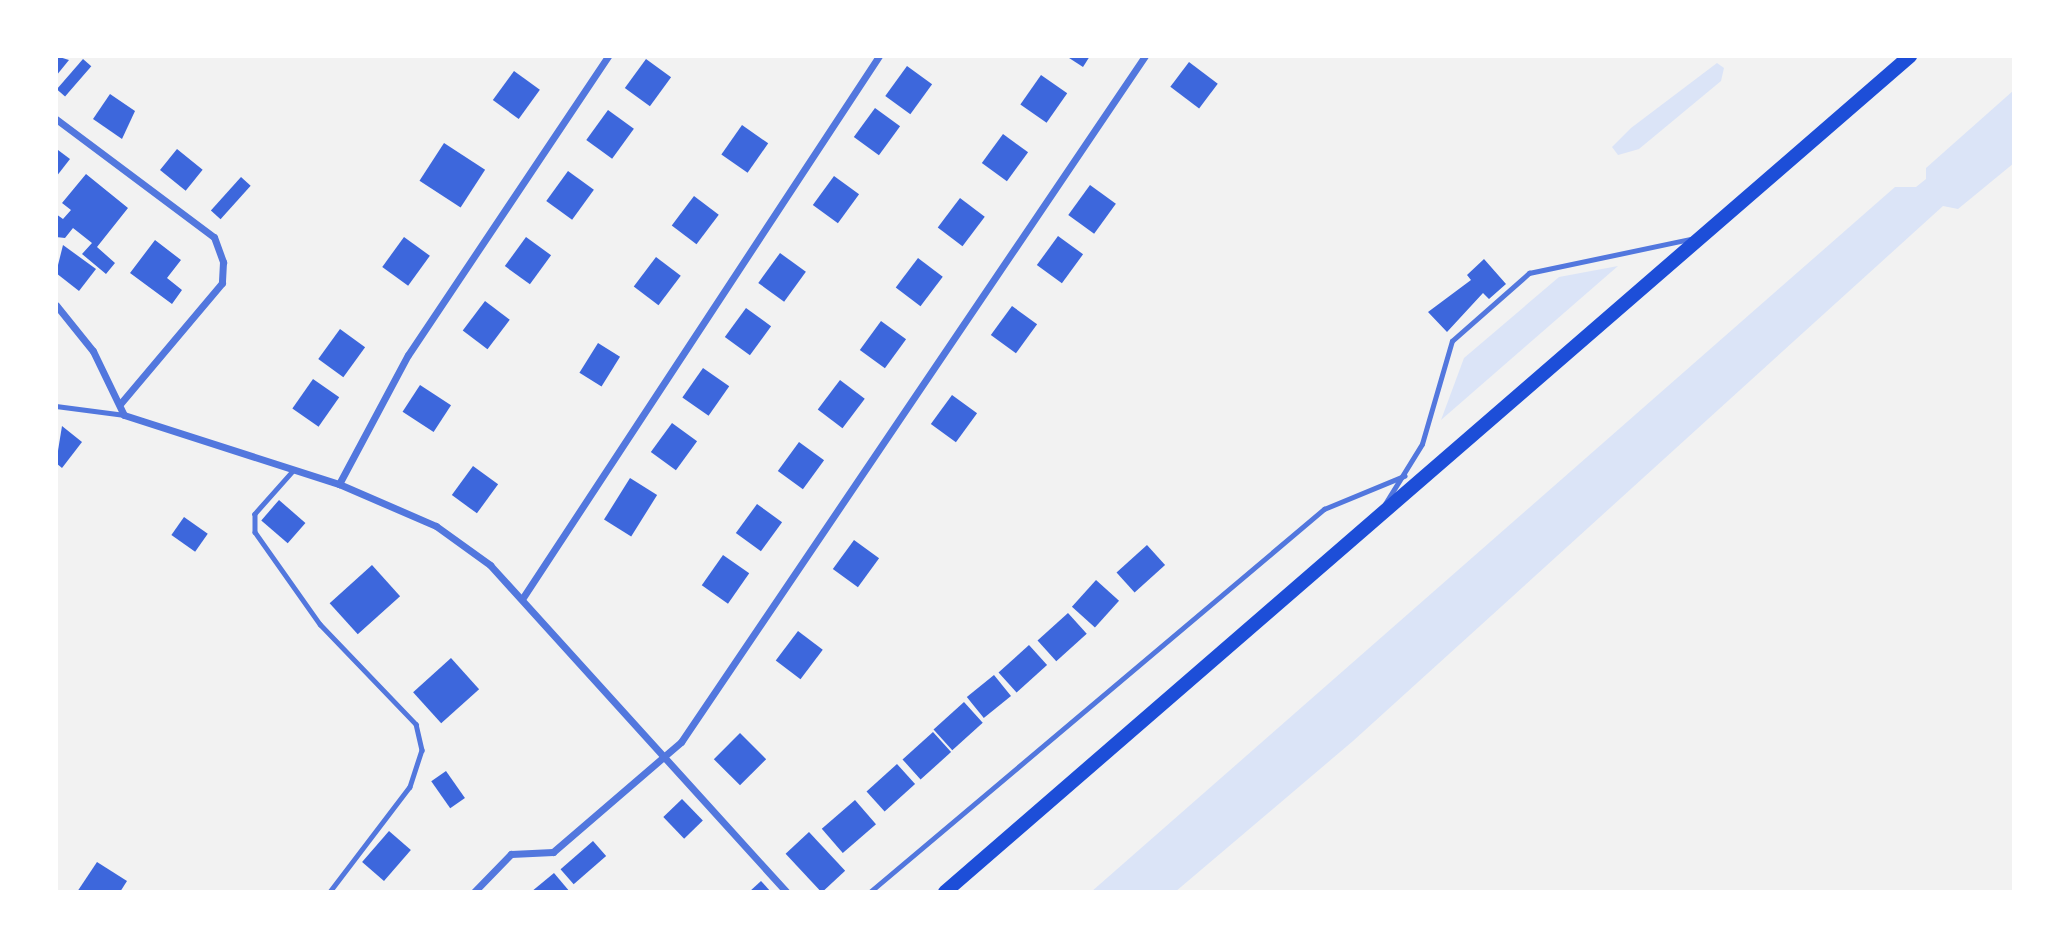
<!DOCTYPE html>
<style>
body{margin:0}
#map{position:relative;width:2070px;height:948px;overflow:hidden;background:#f2f2f2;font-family:Inter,sans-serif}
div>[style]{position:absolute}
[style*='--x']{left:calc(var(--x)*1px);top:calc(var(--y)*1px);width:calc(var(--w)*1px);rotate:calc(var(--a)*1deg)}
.green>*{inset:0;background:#dbe4f7}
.building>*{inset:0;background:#3d67dc;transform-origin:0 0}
.service>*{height:4.5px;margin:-2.25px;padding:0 2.25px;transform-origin:2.25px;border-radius:2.25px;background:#5277de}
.minor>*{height:7px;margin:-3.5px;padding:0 3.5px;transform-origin:3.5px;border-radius:3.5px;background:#5277de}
.trunk>*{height:14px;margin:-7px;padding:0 7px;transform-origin:7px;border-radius:7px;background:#1d4ed8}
span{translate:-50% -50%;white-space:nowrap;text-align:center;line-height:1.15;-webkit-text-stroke:6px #fff;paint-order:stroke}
.frame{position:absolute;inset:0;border:58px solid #fff;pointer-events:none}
</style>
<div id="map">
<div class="green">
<div style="clip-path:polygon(1717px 63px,1724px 68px,1721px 81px,1639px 149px,1618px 155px,1612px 147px,1631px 128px)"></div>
<div style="clip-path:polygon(2014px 90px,2014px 163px,1958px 209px,1943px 206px,1353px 741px,1175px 892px,1091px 892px,1895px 187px,1916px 187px,1926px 179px,1926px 168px)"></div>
<div style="clip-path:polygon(1618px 266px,1441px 420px,1464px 358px,1559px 277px)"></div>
</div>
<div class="building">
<div style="clip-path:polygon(56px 56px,69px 60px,56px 76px)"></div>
<div style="clip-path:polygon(1066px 56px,1090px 56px,1083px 67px)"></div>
<div style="left:83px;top:59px;width:11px;height:40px;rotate:41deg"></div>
<div style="left:646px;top:59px;width:31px;height:36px;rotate:36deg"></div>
<div style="left:1189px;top:62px;width:36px;height:31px;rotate:37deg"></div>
<div style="left:907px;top:66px;width:31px;height:37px;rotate:36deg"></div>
<div style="left:514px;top:71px;width:32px;height:36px;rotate:36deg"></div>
<div style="left:1041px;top:75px;width:32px;height:36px;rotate:35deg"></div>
<div style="clip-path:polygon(110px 94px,135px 111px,122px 139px,93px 119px)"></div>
<div style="left:875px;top:108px;width:31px;height:36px;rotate:36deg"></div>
<div style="left:608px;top:110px;width:32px;height:37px;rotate:36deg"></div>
<div style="left:742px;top:125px;width:32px;height:36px;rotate:35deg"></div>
<div style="left:1003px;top:134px;width:31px;height:36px;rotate:36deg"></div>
<div style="left:444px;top:143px;width:49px;height:45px;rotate:33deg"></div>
<div style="left:177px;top:149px;width:33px;height:27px;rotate:39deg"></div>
<div style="clip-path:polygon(58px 150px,70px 159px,56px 177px,56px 153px)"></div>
<div style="left:568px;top:171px;width:32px;height:37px;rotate:36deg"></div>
<div style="clip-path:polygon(86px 174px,128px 208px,97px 247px,115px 263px,106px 274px,82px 254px,92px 243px,73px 228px,65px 238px,56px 237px,56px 214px,63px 219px,71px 210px,62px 203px)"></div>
<div style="left:834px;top:176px;width:31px;height:36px;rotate:36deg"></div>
<div style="left:241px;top:177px;width:13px;height:45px;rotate:42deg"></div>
<div style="left:1090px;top:185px;width:32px;height:37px;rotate:36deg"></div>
<div style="left:694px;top:196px;width:31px;height:37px;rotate:37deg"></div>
<div style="left:960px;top:198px;width:31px;height:37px;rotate:37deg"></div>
<div style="left:1058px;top:236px;width:31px;height:36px;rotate:36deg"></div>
<div style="left:404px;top:237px;width:32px;height:37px;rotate:36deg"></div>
<div style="left:526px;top:237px;width:31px;height:36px;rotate:36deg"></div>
<div style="clip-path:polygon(155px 240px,181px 260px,167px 278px,182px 290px,172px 304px,130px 273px)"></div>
<div style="clip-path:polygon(63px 245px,96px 269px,79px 291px,56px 273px)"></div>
<div style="left:780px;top:253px;width:32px;height:37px;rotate:36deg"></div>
<div style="left:656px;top:257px;width:31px;height:37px;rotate:37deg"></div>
<div style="left:918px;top:258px;width:31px;height:37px;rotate:37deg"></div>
<div style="clip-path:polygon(1484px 259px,1506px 284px,1489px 299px,1483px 293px,1447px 332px,1428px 312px,1471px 280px,1467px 275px)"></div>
<div style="left:485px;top:301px;width:31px;height:37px;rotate:37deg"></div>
<div style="left:1012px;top:306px;width:31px;height:36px;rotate:36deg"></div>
<div style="left:746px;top:308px;width:31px;height:36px;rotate:36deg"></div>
<div style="left:881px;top:321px;width:31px;height:36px;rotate:36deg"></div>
<div style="left:340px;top:329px;width:31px;height:37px;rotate:36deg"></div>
<div style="left:598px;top:343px;width:26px;height:35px;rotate:32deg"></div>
<div style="left:703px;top:368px;width:32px;height:36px;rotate:35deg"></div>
<div style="left:313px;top:379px;width:32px;height:36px;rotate:35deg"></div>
<div style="left:840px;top:380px;width:31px;height:37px;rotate:37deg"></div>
<div style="left:420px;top:385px;width:37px;height:32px;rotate:33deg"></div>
<div style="left:952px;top:395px;width:31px;height:36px;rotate:36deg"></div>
<div style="left:672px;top:423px;width:31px;height:36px;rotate:36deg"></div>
<div style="clip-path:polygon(62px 426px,82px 442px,62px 468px,56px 463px)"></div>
<div style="left:799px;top:442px;width:31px;height:36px;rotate:36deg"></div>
<div style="left:473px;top:466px;width:31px;height:36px;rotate:36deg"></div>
<div style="left:630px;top:478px;width:32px;height:49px;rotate:32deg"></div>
<div style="left:279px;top:500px;width:35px;height:27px;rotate:41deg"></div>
<div style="left:757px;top:504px;width:31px;height:36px;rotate:36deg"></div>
<div style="left:184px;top:517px;width:29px;height:22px;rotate:35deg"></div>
<div style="left:854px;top:540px;width:31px;height:36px;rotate:36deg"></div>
<div style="left:1147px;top:545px;width:27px;height:41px;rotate:48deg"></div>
<div style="left:723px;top:555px;width:32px;height:37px;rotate:35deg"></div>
<div style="left:372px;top:565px;width:42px;height:57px;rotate:48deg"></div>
<div style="left:1096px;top:580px;width:31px;height:36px;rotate:42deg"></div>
<div style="left:1068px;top:613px;width:28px;height:41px;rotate:48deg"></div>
<div style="left:798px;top:631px;width:31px;height:37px;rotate:37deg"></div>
<div style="left:1029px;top:645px;width:27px;height:41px;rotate:48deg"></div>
<div style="left:451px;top:658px;width:42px;height:51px;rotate:48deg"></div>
<div style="left:994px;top:675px;width:27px;height:35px;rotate:51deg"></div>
<div style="left:964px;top:702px;width:28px;height:41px;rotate:48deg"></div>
<div style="left:933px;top:732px;width:27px;height:41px;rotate:48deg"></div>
<div style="left:740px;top:733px;width:37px;height:37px;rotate:45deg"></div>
<div style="left:897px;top:764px;width:27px;height:41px;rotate:48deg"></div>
<div style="left:446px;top:771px;width:33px;height:18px;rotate:55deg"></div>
<div style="left:682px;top:799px;width:30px;height:26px;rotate:46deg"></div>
<div style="left:855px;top:800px;width:32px;height:44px;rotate:49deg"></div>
<div style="left:389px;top:831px;width:29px;height:41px;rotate:41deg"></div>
<div style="left:809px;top:832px;width:53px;height:32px;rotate:47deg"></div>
<div style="left:593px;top:841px;width:20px;height:43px;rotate:49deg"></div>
<div style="clip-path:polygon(97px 862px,127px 881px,120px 892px,77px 892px)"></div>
<div style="clip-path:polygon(554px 873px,570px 892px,531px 892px)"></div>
<div style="clip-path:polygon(761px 881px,771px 892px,749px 892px)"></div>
</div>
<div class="service">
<div style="--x:56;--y:406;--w:69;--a:7.5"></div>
<div style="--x:294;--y:470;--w:59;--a:131.6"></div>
<div style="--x:255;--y:514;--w:18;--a:90"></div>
<div style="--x:255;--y:532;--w:113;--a:54.8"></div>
<div style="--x:320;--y:624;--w:139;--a:46.2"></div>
<div style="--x:416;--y:724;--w:27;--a:77"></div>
<div style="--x:422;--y:750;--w:39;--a:108"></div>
<div style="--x:410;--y:787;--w:132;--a:127.3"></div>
<div style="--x:1385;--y:504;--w:70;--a:-58.3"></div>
<div style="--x:1422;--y:444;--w:107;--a:-73.8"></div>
<div style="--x:1452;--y:341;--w:103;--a:-41.4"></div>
<div style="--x:1529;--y:273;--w:166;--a:-11.9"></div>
<div style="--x:870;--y:892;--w:594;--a:-40.15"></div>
<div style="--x:1324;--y:509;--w:87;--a:-22.4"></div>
</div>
<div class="minor">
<div style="--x:56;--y:119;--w:197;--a:36.8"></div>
<div style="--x:214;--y:237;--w:27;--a:70"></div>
<div style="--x:223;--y:262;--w:21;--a:93"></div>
<div style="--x:222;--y:283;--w:157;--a:130.1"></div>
<div style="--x:56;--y:305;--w:59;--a:51.2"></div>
<div style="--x:93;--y:351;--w:71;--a:64.2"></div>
<div style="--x:124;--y:415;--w:226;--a:17.8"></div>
<div style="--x:339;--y:484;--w:106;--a:23.4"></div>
<div style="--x:436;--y:526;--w:67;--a:35.8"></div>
<div style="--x:490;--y:565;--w:441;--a:47.8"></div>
<div style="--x:339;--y:484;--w:146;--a:-61.9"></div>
<div style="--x:408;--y:355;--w:360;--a:-56.2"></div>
<div style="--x:522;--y:599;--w:650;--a:-56.68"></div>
<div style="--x:474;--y:892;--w:53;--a:-45.8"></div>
<div style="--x:511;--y:854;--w:42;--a:-2.7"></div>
<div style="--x:553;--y:852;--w:169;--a:-40.7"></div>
<div style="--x:681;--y:742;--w:828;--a:-55.93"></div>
</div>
<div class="trunk">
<div style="--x:945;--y:892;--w:1277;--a:-40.9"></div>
</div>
<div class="frame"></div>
</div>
